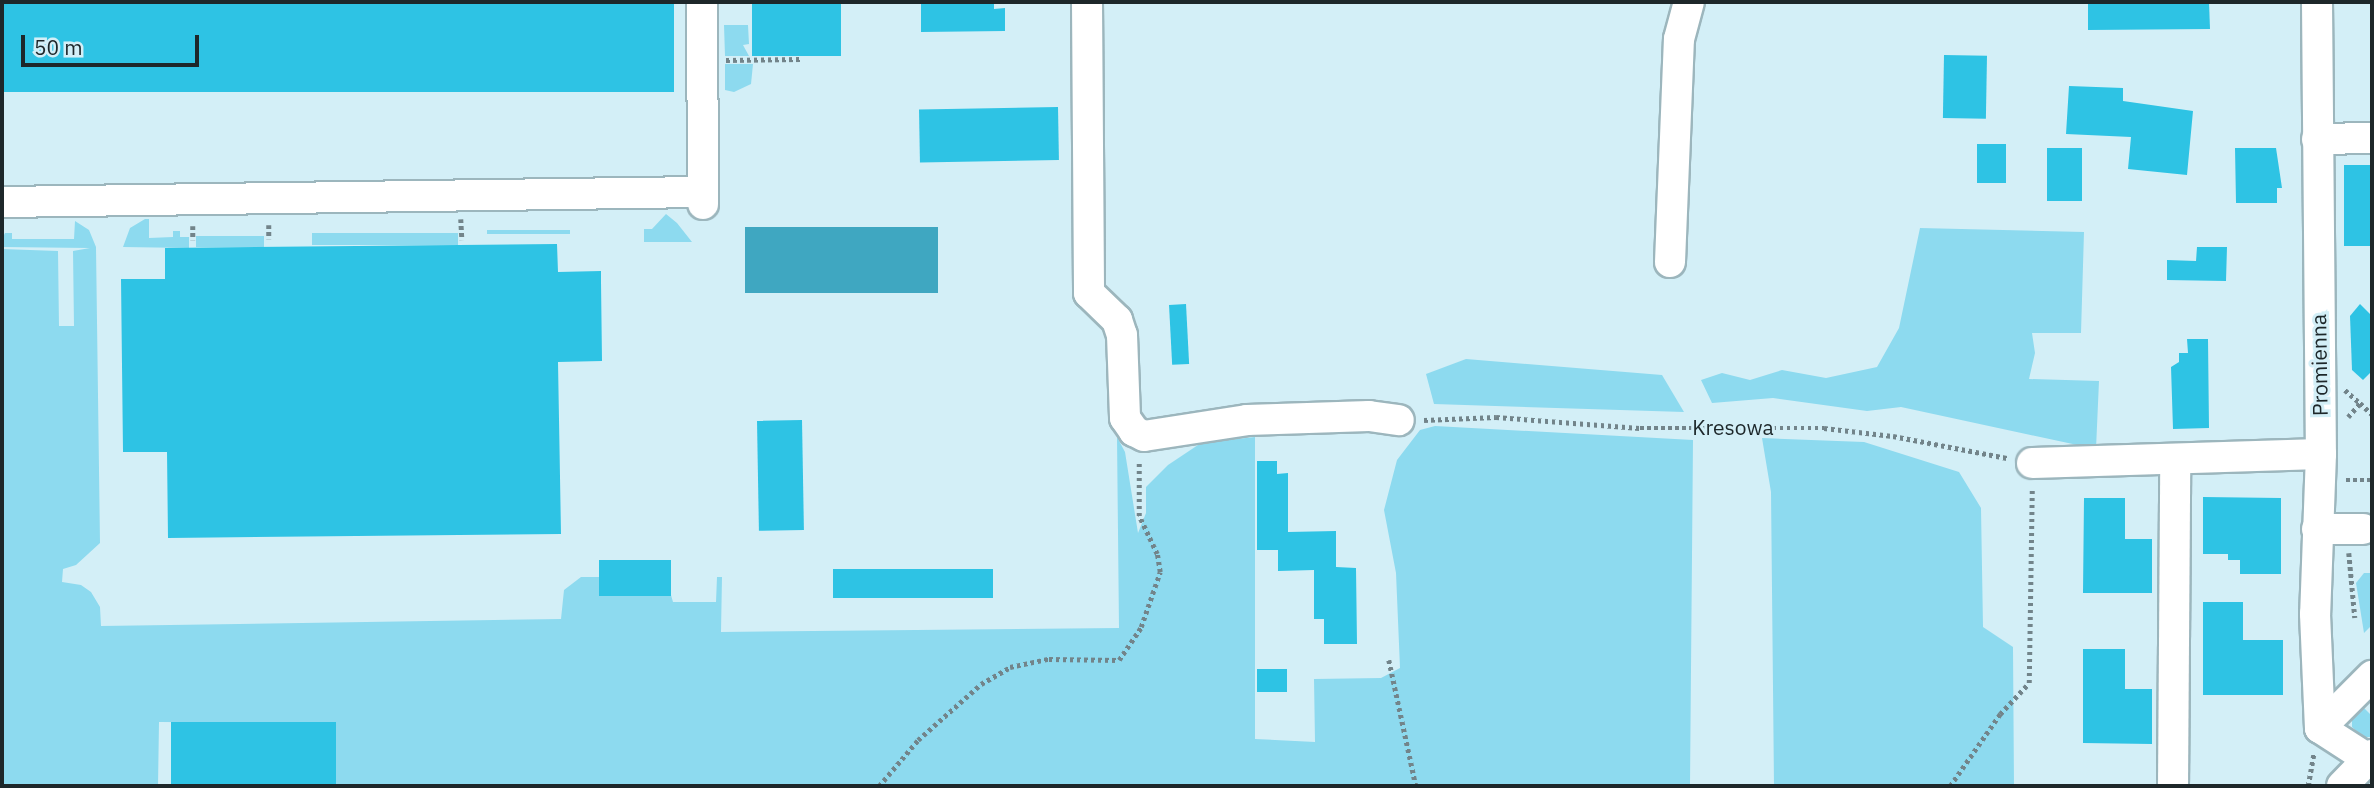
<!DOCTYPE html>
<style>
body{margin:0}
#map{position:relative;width:2374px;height:788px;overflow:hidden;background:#d3eff7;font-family:"IBM Plex Sans",sans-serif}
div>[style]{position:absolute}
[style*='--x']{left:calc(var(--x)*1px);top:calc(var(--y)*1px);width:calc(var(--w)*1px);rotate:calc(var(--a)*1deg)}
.green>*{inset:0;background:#8ddaef;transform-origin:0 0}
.water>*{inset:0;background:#3fa7c1;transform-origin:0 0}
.building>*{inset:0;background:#2ec3e4;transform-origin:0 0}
.path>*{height:4.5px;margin-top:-2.25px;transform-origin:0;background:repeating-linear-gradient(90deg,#72848a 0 3.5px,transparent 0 7px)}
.roads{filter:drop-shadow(2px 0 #9cb6bd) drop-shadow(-2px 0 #9cb6bd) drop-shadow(0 2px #9cb6bd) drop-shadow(0 -2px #9cb6bd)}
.minor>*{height:30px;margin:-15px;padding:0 15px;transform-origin:15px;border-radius:15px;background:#fff}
span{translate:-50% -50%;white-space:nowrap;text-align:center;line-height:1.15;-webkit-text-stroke:6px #d3eff7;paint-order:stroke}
.street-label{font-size:21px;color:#1d272a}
.frame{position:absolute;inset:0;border:4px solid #1d272a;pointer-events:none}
.scale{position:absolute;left:21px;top:35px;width:178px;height:32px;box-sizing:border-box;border:4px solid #1d272a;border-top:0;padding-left:9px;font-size:21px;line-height:24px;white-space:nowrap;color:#1d272a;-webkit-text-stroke:5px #d3eff7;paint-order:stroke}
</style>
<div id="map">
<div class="green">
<div style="clip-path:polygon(724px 25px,748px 25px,749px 44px,743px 45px,749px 56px,725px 56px)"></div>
<div style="clip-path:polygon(725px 64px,753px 64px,751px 84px,734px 92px,725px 90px)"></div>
<div style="clip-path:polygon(666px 214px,677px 223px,692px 242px,644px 242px,644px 229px,652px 229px)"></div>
<div style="clip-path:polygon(145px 219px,149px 219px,149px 238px,173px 237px,173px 231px,180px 231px,180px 237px,189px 237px,189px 248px,123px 247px,130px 228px)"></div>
<div style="clip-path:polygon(75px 221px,89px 230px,96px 247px,100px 543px,76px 565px,63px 569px,62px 582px,81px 585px,91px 592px,100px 607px,101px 626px,561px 619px,564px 590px,581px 577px,599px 577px,600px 596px,671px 595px,673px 602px,716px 602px,717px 577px,722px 577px,721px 632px,1119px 628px,1117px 437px,1125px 452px,1138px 533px,1146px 513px,1146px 487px,1168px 465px,1201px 443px,1255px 437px,1255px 739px,1315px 742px,1314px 679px,1381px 678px,1400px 668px,1396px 573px,1384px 510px,1397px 460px,1420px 430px,1435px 426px,1693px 440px,1690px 786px,335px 786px,335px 723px,159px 722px,158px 786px,2px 786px,2px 249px,58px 251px,59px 326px,74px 326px,73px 251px,90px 248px,2px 247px,2px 239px,5px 233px,12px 233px,12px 239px,74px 239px)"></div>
<div style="clip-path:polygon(1920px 228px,2084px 232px,2081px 333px,2032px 333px,2035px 353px,2029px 379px,2099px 381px,2096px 449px,1901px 407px,1867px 411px,1773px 398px,1712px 403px,1701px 380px,1722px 373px,1750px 380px,1782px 370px,1826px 378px,1877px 367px,1899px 328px)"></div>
<div style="left:570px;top:230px;width:4px;height:83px;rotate:90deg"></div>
<div style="left:458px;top:233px;width:12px;height:146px;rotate:90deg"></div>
<div style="left:264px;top:236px;width:11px;height:68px;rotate:90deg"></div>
<div style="clip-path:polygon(1466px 359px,1662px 375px,1684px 412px,1434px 404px,1426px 374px)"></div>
<div style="clip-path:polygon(1762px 438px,1864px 442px,1959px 472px,1981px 508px,1983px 627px,2013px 647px,2014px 786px,1774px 786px,1771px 492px)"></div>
<div style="clip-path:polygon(2364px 573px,2372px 573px,2372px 625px,2364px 633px,2356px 583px)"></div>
<div style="clip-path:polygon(2360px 704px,2372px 716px,2372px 737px,2363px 737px,2352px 727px,2352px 715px)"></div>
</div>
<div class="water">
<div style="left:938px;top:227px;width:66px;height:193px;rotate:90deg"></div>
</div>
<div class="building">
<div style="left:2px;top:2px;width:672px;height:90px"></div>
<div style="left:752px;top:2px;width:89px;height:54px"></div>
<div style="clip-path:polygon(921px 2px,994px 2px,994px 9px,1005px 8px,1005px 31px,921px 32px)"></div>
<div style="clip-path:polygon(2173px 2px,2209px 2px,2210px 29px,2088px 30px,2088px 4px)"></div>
<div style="left:1944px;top:55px;width:43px;height:63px;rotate:1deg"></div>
<div style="clip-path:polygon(2069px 86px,2123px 88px,2123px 101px,2193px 111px,2187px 175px,2128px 169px,2131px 137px,2066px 134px)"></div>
<div style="left:1058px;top:107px;width:53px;height:139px;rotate:89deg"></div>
<div style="left:1977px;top:144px;width:29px;height:39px"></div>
<div style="left:2047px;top:148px;width:35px;height:53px"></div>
<div style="clip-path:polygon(2235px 148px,2276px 148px,2282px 188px,2277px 188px,2277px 203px,2236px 203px)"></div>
<div style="left:2372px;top:165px;width:81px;height:28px;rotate:90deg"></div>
<div style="clip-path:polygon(557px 244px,558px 272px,601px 271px,601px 281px,602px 361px,558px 362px,561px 534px,168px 538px,167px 452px,123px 452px,121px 279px,165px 279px,165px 248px)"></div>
<div style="clip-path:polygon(2197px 247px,2227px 247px,2226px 281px,2167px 280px,2167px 260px,2196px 261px)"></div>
<div style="left:1186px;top:304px;width:60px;height:17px;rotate:87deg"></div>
<div style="clip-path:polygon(2360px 304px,2372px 316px,2372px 371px,2363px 380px,2352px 370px,2350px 316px)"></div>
<div style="clip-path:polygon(2187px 339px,2208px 339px,2209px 428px,2173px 429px,2171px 367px,2179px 362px,2179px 353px,2188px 353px)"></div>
<div style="left:802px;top:420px;width:110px;height:45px;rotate:89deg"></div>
<div style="clip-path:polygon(1257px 461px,1277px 461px,1277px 474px,1288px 473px,1288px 532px,1336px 531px,1336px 567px,1356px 568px,1357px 644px,1324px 644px,1324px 619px,1314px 619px,1314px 570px,1278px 571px,1278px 550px,1257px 550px)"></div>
<div style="clip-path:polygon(2203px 497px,2281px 498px,2281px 574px,2240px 574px,2240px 560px,2228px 560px,2228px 554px,2203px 554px)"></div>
<div style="clip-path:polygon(2084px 498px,2125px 498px,2125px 539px,2152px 539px,2152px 593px,2083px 593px)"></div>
<div style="left:599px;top:560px;width:72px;height:36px"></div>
<div style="left:993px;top:569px;width:29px;height:160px;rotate:90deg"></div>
<div style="clip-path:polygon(2203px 602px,2243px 602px,2243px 640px,2283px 640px,2283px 695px,2203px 695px)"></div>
<div style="clip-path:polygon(2083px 649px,2125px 649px,2125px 689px,2152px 689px,2152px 744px,2083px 743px)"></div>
<div style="left:1287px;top:669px;width:23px;height:30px;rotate:90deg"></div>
<div style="left:171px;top:722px;width:165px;height:64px"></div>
</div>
<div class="path">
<div style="--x:726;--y:60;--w:75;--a:-0.8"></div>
<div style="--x:461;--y:219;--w:21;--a:87"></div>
<div style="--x:269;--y:225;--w:14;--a:90"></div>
<div style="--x:193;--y:226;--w:14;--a:90"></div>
<div style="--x:2345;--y:390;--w:20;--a:41"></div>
<div style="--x:2348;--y:417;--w:18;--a:-49"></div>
<div style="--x:2360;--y:403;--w:16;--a:43"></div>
<div style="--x:1424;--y:420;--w:72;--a:-2.4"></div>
<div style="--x:1496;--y:417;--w:144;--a:4.4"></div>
<div style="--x:1640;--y:428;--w:184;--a:0"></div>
<div style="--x:1824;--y:428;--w:69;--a:6.6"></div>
<div style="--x:1893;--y:436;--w:116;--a:10.9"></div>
<div style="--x:2346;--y:480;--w:26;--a:0"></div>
<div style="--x:2349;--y:553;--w:65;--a:84.7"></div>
<div style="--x:1389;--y:660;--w:129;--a:77.9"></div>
<div style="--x:879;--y:786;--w:60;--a:-49.7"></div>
<div style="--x:918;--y:740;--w:84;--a:-41.6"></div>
<div style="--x:981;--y:684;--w:34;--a:-30"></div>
<div style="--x:1010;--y:667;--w:40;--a:-12"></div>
<div style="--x:1049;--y:659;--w:70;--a:0.8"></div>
<div style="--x:1119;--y:660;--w:40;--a:-56"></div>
<div style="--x:1141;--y:627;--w:58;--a:-70.9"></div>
<div style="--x:1160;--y:572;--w:18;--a:-99"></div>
<div style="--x:1157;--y:554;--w:42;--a:-115.3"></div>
<div style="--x:1139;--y:516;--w:55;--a:-90"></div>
<div style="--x:1950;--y:786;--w:88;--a:-55.2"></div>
<div style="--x:2000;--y:714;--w:42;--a:-46.9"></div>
<div style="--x:2029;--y:683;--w:194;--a:-89.1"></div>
<div style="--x:2308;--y:786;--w:34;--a:-80"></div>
</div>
<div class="roads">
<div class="minor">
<div style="--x:702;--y:2;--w:202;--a:89.7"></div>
<div style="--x:1087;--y:2;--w:291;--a:89.6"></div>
<div style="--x:1089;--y:293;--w:39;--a:44"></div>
<div style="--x:1117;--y:320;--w:16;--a:72"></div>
<div style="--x:1122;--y:335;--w:83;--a:87.9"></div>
<div style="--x:1125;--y:418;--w:16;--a:55"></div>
<div style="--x:1134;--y:431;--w:11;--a:27"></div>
<div style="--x:1144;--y:436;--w:104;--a:-8.8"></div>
<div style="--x:1247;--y:420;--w:122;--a:-1.9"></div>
<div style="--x:1369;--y:416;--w:30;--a:8"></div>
<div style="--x:2317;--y:2;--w:452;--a:89.5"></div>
<div style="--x:2321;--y:454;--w:160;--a:92.1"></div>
<div style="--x:2315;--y:614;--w:114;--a:87.5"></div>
<div style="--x:2317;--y:139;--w:55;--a:-1"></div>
<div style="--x:2;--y:202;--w:700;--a:-0.82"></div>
<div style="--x:1670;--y:262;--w:223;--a:-87.7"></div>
<div style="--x:1679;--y:39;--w:38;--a:-75"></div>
<div style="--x:2032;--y:463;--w:289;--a:-1.8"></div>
<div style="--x:2317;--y:529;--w:46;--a:0"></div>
<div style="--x:2320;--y:728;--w:74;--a:-45"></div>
<div style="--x:2320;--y:728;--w:57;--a:32.9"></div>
<div style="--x:2173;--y:786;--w:327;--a:-89.6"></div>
<div style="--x:2342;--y:786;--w:43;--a:-45.9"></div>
</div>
</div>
<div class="street-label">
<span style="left:2319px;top:365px;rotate:-91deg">Promienna</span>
<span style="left:1733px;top:427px">Kresowa</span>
</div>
<div class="frame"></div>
<div class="scale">50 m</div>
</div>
